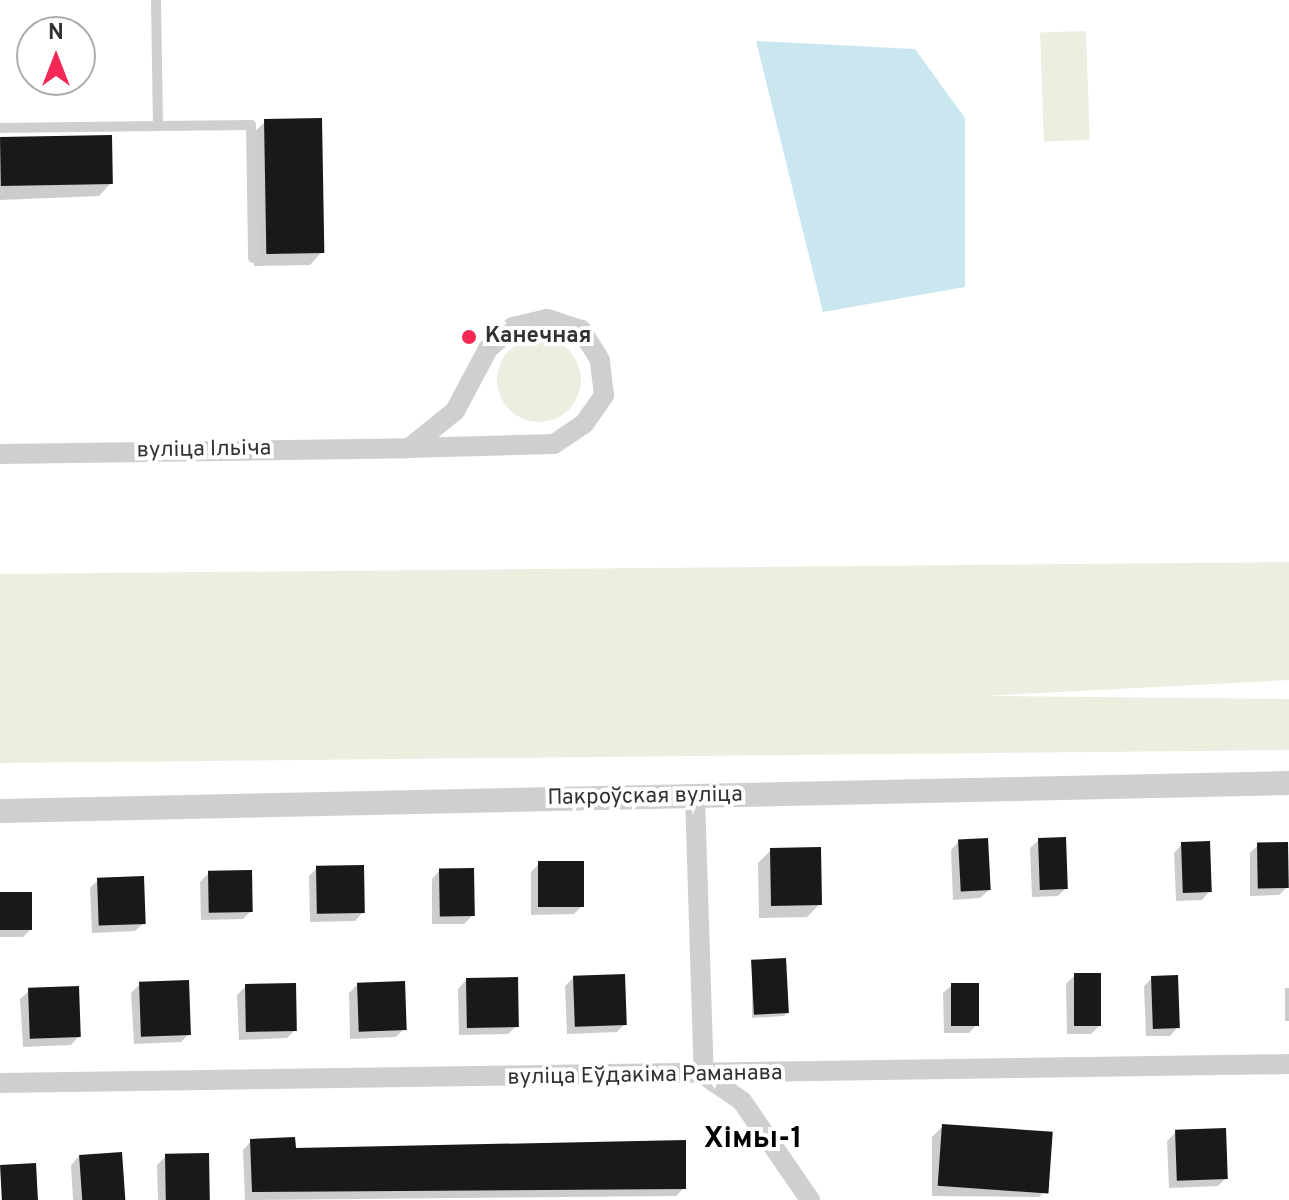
<!DOCTYPE html>
<meta charset="utf-8">
<style>
body{margin:0}
#map{position:relative;width:1289px;height:1200px;overflow:hidden;background:#fff;font-family:Overpass,sans-serif}
div>[style]{position:absolute}
[style*='--x']{left:calc(var(--x)*1px);top:calc(var(--y)*1px);width:calc(var(--w)*1px);rotate:calc(var(--a)*1deg)}
.green>*{inset:0;background:#eaefdf;transform-origin:0 0}
.round{border-radius:50%}
.water>*{inset:0;background:#cae7f0}
.shadow>*{inset:0;background:#0003;transform-origin:0 0}
.building>*{inset:0;background:#191919;transform-origin:0 0}
.service>*{height:10px;margin:-5px;padding:0 5px;transform-origin:5px;border-radius:5px;background:#cfcfcf}
.minor>*{height:20px;margin:-10px;padding:0 10px;transform-origin:10px;border-radius:10px;background:#cfcfcf}
.tertiary>*{height:24px;margin:-12px;padding:0 12px;transform-origin:12px;border-radius:12px;background:#cfcfcf}
.dots>*{width:22px;height:22px;translate:-50% -50%;box-sizing:border-box;border:4px solid #fff;border-radius:50%}
span{translate:-50% -50%;white-space:nowrap;text-align:center;line-height:1.15;-webkit-text-stroke:8px #fff;paint-order:stroke}
.poi-label{font-size:22px;color:#323232;font-weight:700}
.left{translate:0 -50%;text-align:left}
.street-label{font-size:22px;color:#323232}
.district-label{font-size:30px;color:#000;font-weight:700}
.north{position:absolute;left:16px;top:16px;width:80px;height:80px;box-sizing:border-box;background:#fff;border:2px solid #adadad;border-radius:50%;rotate:0deg;font-size:22px;font-weight:700;line-height:32px;text-align:center;color:#323232}
.north::after{content:'';display:block;margin:auto;width:28px;height:36px;background:#f52755;clip-path:polygon(50% 0,100% 100%,50% 72%,0 100%)}
</style>
<div id="map">
<div class="green">
<div style="left:1086px;top:31px;width:109px;height:46px;rotate:88deg"></div>
<div class="round" style="left:497px;top:338px;width:84px;height:84px"></div>
<div style="clip-path:polygon(1289px 562px,1289px 680px,985px 696px,1289px 699px,1289px 750px,0 763px,0 574px)"></div>
</div>
<div class="water">
<div style="clip-path:polygon(756px 41px,915px 49px,965px 118px,965px 287px,823px 312px)"></div>
</div>
<div class="shadow">
<div style="clip-path:polygon(265px 122px,322px 252px,310px 265px,254px 266px,252px 134px)"></div>
<div style="clip-path:polygon(0 140px,111px 183px,99px 196px,0 200px)"></div>
<div style="clip-path:polygon(1039px 840px,1066px 888px,1058px 896px,1032px 897px,1030px 848px)"></div>
<div style="clip-path:polygon(959px 841px,989px 890px,980px 898px,953px 900px,951px 850px)"></div>
<div style="clip-path:polygon(1182px 844px,1210px 891px,1202px 900px,1176px 901px,1174px 853px)"></div>
<div style="clip-path:polygon(1258px 845px,1287px 887px,1279px 895px,1250px 896px,1250px 853px)"></div>
<div style="clip-path:polygon(771px 850px,820px 904px,807px 917px,759px 918px,758px 863px)"></div>
<div style="clip-path:polygon(539px 864px,582px 906px,574px 914px,531px 915px,531px 872px)"></div>
<div style="clip-path:polygon(317px 868px,363px 912px,355px 921px,310px 922px,309px 876px)"></div>
<div style="clip-path:polygon(440px 870px,473px 915px,464px 924px,432px 924px,432px 879px)"></div>
<div style="clip-path:polygon(209px 873px,251px 911px,243px 919px,201px 920px,200px 882px)"></div>
<div style="clip-path:polygon(98px 880px,144px 923px,135px 931px,92px 933px,90px 888px)"></div>
<div style="clip-path:polygon(0 894px,31px 929px,23px 937px,0 937px)"></div>
<div style="clip-path:polygon(752px 963px,787px 1013px,784px 1016px,752px 1018px)"></div>
<div style="clip-path:polygon(1075px 975px,1100px 1025px,1091px 1034px,1067px 1034px,1066px 984px)"></div>
<div style="clip-path:polygon(573px 978px,625px 1024px,617px 1032px,567px 1034px,565px 986px)"></div>
<div style="clip-path:polygon(1152px 978px,1178px 1027px,1170px 1036px,1146px 1036px,1144px 986px)"></div>
<div style="clip-path:polygon(466px 980px,517px 1026px,508px 1034px,459px 1035px,458px 989px)"></div>
<div style="clip-path:polygon(139px 985px,189px 1034px,181px 1042px,134px 1044px,131px 993px)"></div>
<div style="clip-path:polygon(357px 985px,404px 1029px,396px 1037px,350px 1039px,349px 993px)"></div>
<div style="clip-path:polygon(952px 985px,977px 1024px,969px 1033px,944px 1033px,943px 993px)"></div>
<div style="clip-path:polygon(245px 987px,295px 1030px,287px 1038px,239px 1040px,237px 995px)"></div>
<div style="left:1289px;top:988px;width:33px;height:4px;rotate:90deg"></div>
<div style="clip-path:polygon(29px 991px,79px 1036px,71px 1045px,23px 1047px,20px 999px)"></div>
<div style="clip-path:polygon(942px 1127px,1050px 1186px,1039px 1197px,932px 1196px,932px 1137px)"></div>
<div style="clip-path:polygon(1176px 1132px,1226px 1178px,1218px 1186px,1169px 1188px,1167px 1141px)"></div>
<div style="clip-path:polygon(251px 1141px,294px 1150px,684px 1188px,676px 1196px,245px 1200px,243px 1150px)"></div>
<div style="clip-path:polygon(79px 1156px,123px 1200px,73px 1200px,71px 1165px)"></div>
<div style="clip-path:polygon(166px 1156px,208px 1200px,158px 1200px,157px 1165px)"></div>
</div>
<div class="building">
<div style="left:322px;top:118px;width:135px;height:58px;rotate:89deg"></div>
<div style="left:112px;top:135px;width:49px;height:112px;rotate:89deg"></div>
<div style="left:1066px;top:837px;width:52px;height:28px;rotate:88deg"></div>
<div style="left:988px;top:838px;width:52px;height:30px;rotate:87deg"></div>
<div style="left:1210px;top:841px;width:51px;height:29px;rotate:88deg"></div>
<div style="left:1288px;top:842px;width:46px;height:31px;rotate:89deg"></div>
<div style="left:821px;top:847px;width:58px;height:51px;rotate:89deg"></div>
<div style="left:584px;top:861px;width:46px;height:46px;rotate:90deg"></div>
<div style="left:364px;top:865px;width:48px;height:48px;rotate:89deg"></div>
<div style="left:474px;top:868px;width:48px;height:35px;rotate:89deg"></div>
<div style="left:252px;top:870px;width:42px;height:44px;rotate:89deg"></div>
<div style="left:144px;top:876px;width:48px;height:47px;rotate:88deg"></div>
<div style="left:0;top:892px;width:32px;height:38px"></div>
<div style="left:786px;top:958px;width:55px;height:35px;rotate:87deg"></div>
<div style="left:1074px;top:973px;width:27px;height:53px"></div>
<div style="left:625px;top:974px;width:51px;height:52px;rotate:88deg"></div>
<div style="left:1178px;top:975px;width:53px;height:27px;rotate:88deg"></div>
<div style="left:518px;top:977px;width:50px;height:52px;rotate:89deg"></div>
<div style="left:189px;top:980px;width:55px;height:50px;rotate:88deg"></div>
<div style="left:405px;top:981px;width:49px;height:48px;rotate:88deg"></div>
<div style="left:296px;top:983px;width:48px;height:51px;rotate:89deg"></div>
<div style="left:951px;top:983px;width:28px;height:43px"></div>
<div style="left:79px;top:986px;width:51px;height:51px;rotate:88deg"></div>
<div style="left:942px;top:1124px;width:111px;height:62px;rotate:4deg"></div>
<div style="left:1226px;top:1128px;width:51px;height:51px;rotate:88deg"></div>
<div style="clip-path:polygon(295px 1137px,296px 1148px,686px 1140px,686px 1189px,252px 1192px,250px 1139px)"></div>
<div style="left:122px;top:1152px;width:48px;height:43px;rotate:86deg"></div>
<div style="left:209px;top:1153px;width:47px;height:44px;rotate:89deg"></div>
<div style="left:36px;top:1163px;width:37px;height:36px;rotate:87deg"></div>
</div>
<div class="service">
<div style="--x:156;--y:0;--w:126;--a:89.1"></div>
<div style="--x:158;--y:126;--w:93;--a:-0.6"></div>
<div style="--x:251;--y:125;--w:133;--a:89.1"></div>
<div style="--x:0;--y:128;--w:158;--a:-0.7"></div>
</div>
<div class="minor">
<div style="--x:0;--y:454;--w:409;--a:-0.8"></div>
<div style="--x:409;--y:448;--w:145;--a:-1.6"></div>
<div style="--x:554;--y:444;--w:36;--a:-34"></div>
<div style="--x:584;--y:424;--w:35;--a:-55"></div>
<div style="--x:604;--y:395;--w:35;--a:-97"></div>
<div style="--x:600;--y:360;--w:36;--a:-122"></div>
<div style="--x:581;--y:330;--w:36;--a:-162"></div>
<div style="--x:547;--y:319;--w:35;--a:167"></div>
<div style="--x:513;--y:327;--w:33;--a:139"></div>
<div style="--x:488;--y:349;--w:70;--a:118"></div>
<div style="--x:455;--y:411;--w:59;--a:141.2"></div>
<div style="--x:695;--y:796;--w:279;--a:88.2"></div>
<div style="--x:704;--y:1075;--w:46;--a:34.4"></div>
<div style="--x:742;--y:1101;--w:120;--a:55.5"></div>
<div style="--x:0;--y:1083;--w:1289;--a:-0.84"></div>
</div>
<div class="tertiary">
<div style="--x:0;--y:811;--w:1289;--a:-1.24"></div>
</div>
<div class="dots">
<div style="left:469px;top:337px;background:#f52755"></div>
</div>
<div class="poi-label">
<span class="left" style="left:485px;top:337px">Канечная</span>
</div>
<div class="street-label">
<span style="left:204px;top:450px;rotate:-1deg">вуліца Ільіча</span>
<span style="left:645px;top:797px;rotate:-1deg">Пакроўская вуліца</span>
<span style="left:645px;top:1076px;rotate:-1deg">вуліца Еўдакіма Раманава</span>
</div>
<div class="district-label">
<span style="left:753px;top:1140px">Хімы-1</span>
</div>
<div class="north">N</div>
</div>
